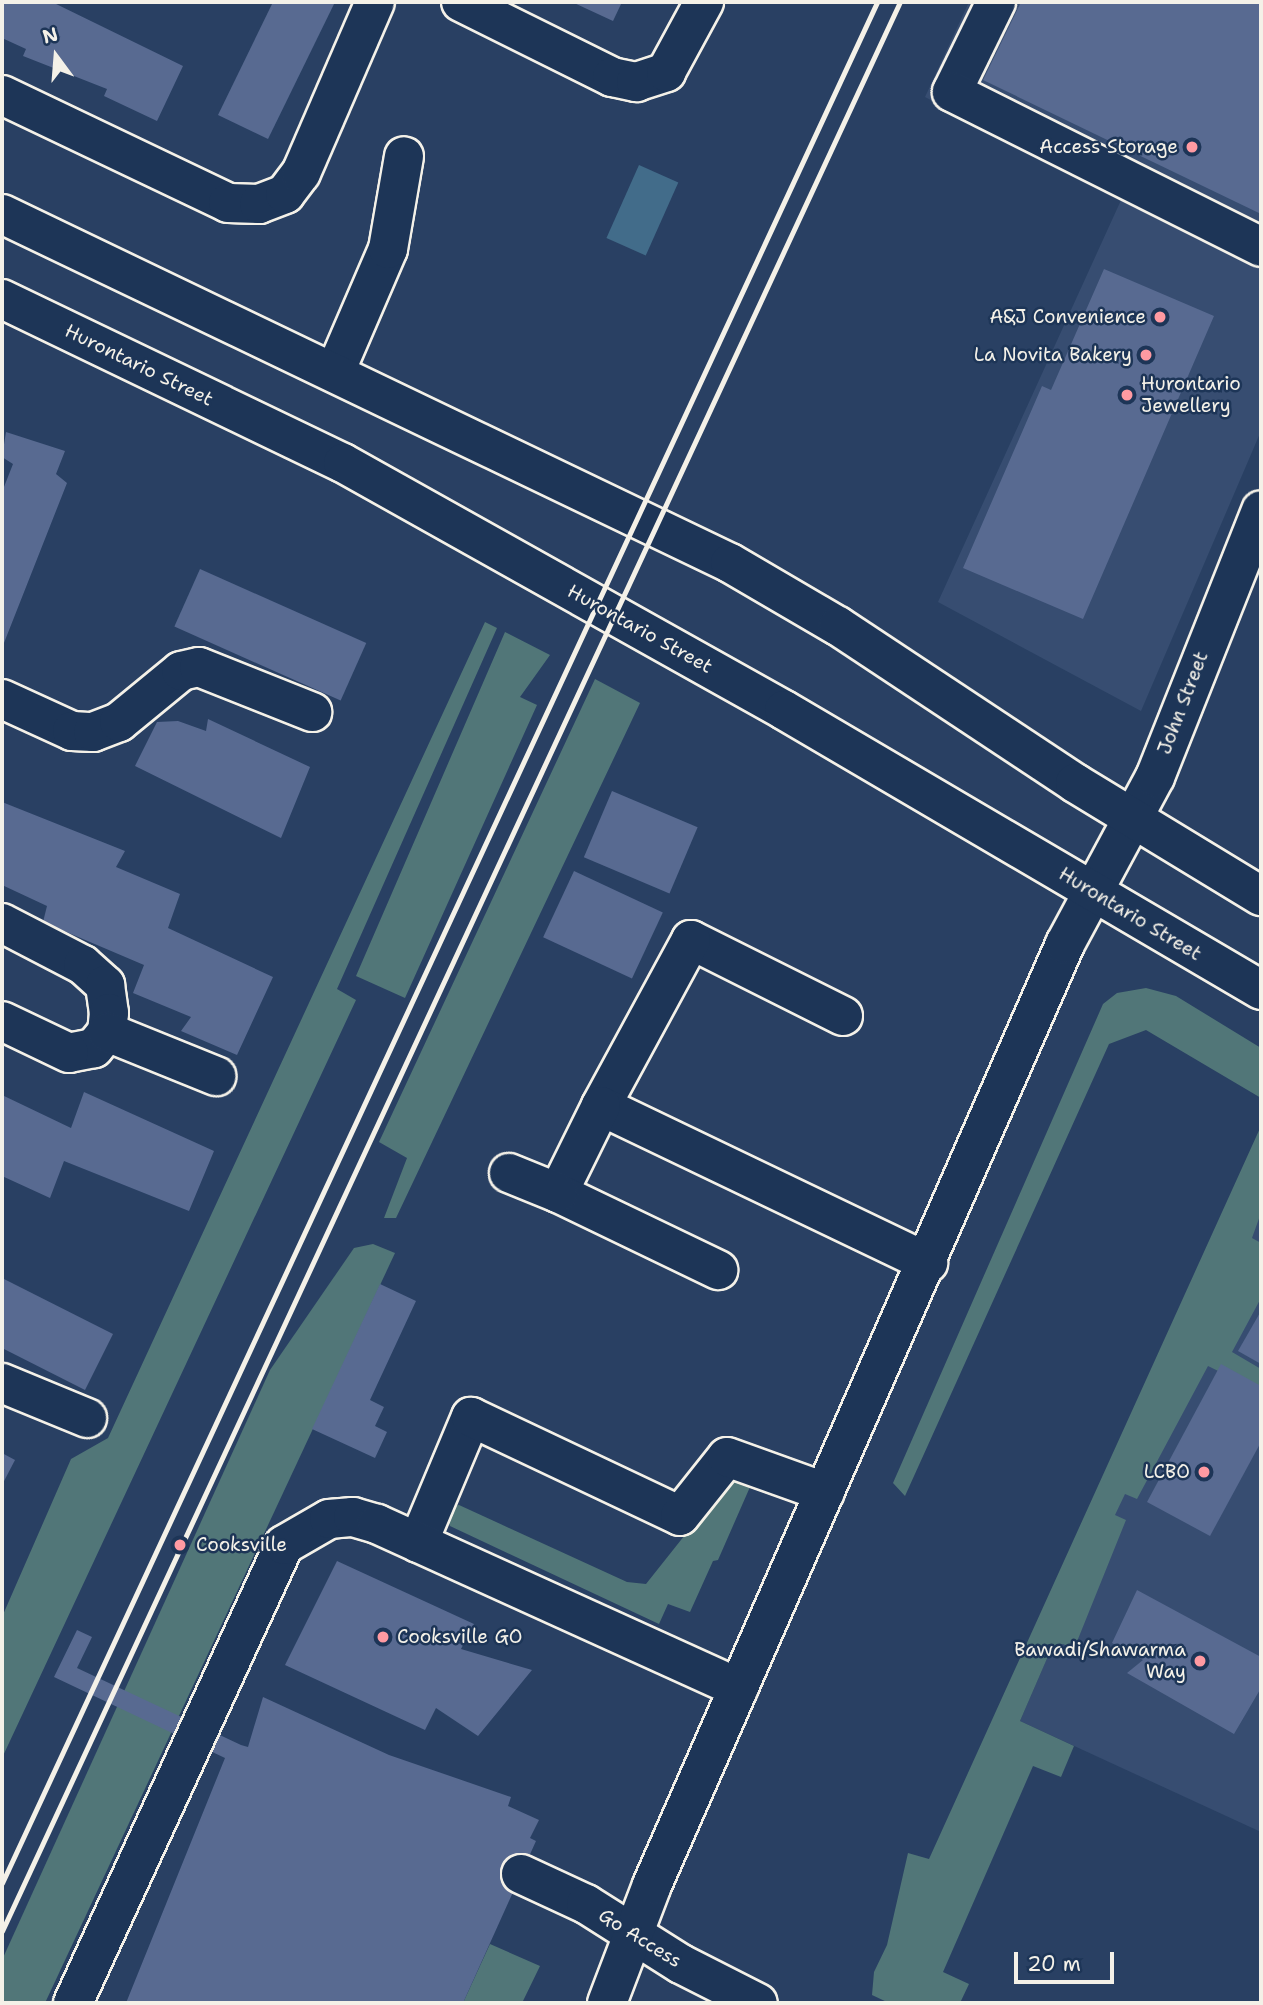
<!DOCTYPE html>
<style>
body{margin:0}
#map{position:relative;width:1263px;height:2005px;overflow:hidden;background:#294063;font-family:"Shantell Sans",sans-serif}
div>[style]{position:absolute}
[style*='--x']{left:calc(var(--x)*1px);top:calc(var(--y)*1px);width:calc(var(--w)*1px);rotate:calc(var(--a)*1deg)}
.built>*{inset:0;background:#374d71}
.green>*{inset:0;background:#517678}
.water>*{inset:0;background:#426c8a;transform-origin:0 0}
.building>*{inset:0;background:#586a91;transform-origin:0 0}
.roads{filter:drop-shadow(2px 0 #f4f1e8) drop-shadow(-2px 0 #f4f1e8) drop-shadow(0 2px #f4f1e8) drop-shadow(0 -2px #f4f1e8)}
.minor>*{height:38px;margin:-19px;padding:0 19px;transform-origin:19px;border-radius:19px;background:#1d3557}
.major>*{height:38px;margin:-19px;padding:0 19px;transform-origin:19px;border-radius:19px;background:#1d3557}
.rail>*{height:5px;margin:-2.5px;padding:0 2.5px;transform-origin:2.5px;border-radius:2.5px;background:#f4f1e8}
.dots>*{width:19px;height:19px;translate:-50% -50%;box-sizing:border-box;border:4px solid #1d3557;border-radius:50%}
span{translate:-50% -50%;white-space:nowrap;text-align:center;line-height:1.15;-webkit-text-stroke:5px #1d3557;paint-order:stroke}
.poi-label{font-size:19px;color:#f4f1e8}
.right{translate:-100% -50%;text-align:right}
.left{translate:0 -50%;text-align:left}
.street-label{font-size:19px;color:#f4f1e8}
.frame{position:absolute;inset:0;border:4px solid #f4f1e8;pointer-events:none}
.north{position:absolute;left:21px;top:21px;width:70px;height:70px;-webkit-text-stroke:5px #1d3557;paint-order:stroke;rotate:344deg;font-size:19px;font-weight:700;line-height:28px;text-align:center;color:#f4f1e8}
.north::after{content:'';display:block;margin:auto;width:24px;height:32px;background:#f4f1e8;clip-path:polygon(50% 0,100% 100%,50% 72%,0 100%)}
.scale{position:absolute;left:1014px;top:1952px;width:100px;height:32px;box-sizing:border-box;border:4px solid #f4f1e8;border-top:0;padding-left:9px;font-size:21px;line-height:24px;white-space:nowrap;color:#f4f1e8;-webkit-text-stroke:5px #1d3557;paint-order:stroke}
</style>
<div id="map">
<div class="built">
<div style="clip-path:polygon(969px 2px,1261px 2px,1261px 431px,1141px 711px,938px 602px,1122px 198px,925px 97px)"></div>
<div style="clip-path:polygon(1261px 1160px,1261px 1832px,1020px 1721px)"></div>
</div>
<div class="green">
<div style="clip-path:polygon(485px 622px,497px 628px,337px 989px,356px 1000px,2px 1758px,2px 1617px,71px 1459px,108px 1438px)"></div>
<div style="clip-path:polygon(505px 632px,550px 655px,520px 697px,537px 705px,405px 998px,356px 976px)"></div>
<div style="clip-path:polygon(595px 679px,640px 703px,396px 1218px,384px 1218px,407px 1158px,379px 1142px)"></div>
<div style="clip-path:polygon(1146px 988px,1176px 996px,1261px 1048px,1261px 1098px,1146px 1030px,1109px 1044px,905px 1496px,893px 1483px,1103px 1004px,1117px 993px)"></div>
<div style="clip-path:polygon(1261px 1126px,1261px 1213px,1252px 1238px,1261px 1243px,1261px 1298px,1232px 1352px,1261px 1369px,1261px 1392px,1208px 1366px,1137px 1499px,1125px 1494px,1115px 1515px,1126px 1520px,1074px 1649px,1063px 1644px,1052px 1647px,1020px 1721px,1074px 1746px,1061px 1777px,1033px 1766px,943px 1972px,969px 1984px,960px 2003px,889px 2003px,872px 1995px,874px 1972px,887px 1945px,908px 1853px,929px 1859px)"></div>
<div style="clip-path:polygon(373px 1244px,395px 1253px,45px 2003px,2px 2003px,2px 1960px,270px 1370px,354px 1248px)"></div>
<div style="clip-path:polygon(731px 1477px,750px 1487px,718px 1560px,713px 1561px,690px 1612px,668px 1604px,659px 1624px,450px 1526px,446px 1516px,449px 1507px,459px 1505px,627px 1582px,646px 1584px)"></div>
<div style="clip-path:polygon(490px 1944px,540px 1966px,523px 2001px,527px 2003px,463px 2003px)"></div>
</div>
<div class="water">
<div style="left:639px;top:165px;width:43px;height:80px;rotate:24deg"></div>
</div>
<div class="building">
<div style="clip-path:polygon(2px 2px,52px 2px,183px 66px,157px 121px,104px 96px,107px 89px,23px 56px,26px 49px,2px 38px)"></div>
<div style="clip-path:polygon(273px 2px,335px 2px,268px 139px,218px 115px)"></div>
<div style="clip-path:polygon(572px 2px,622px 2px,613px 21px)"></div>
<div style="clip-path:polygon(1021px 2px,1261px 2px,1261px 214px,983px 80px)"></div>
<div style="clip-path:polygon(1104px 269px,1214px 316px,1083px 619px,963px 568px,1042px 386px,1051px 390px)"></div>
<div style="clip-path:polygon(6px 432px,65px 451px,56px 474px,67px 483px,2px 648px,2px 492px,13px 464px,2px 457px)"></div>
<div style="left:200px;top:569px;width:182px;height:63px;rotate:24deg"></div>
<div style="clip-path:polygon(208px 719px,310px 767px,281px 838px,135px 766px,157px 722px,178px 721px,206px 731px)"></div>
<div style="left:612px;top:791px;width:93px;height:72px;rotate:23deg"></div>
<div style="clip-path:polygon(2px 802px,125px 851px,116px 867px,180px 894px,168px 928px,273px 977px,237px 1055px,181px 1031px,191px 1017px,133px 993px,144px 965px,43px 922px,47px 906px,2px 885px)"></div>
<div style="left:574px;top:871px;width:98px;height:73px;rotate:25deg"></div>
<div style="clip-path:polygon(84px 1092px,214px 1151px,189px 1211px,64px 1161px,50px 1198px,2px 1176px,2px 1095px,71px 1128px)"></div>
<div style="clip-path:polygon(2px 1278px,113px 1334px,85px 1390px,2px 1348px)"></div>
<div style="clip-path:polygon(380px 1284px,416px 1301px,370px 1400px,384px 1407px,375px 1426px,387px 1432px,375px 1458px,312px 1429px)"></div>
<div style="clip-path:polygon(1261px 1311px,1261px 1364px,1238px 1351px)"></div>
<div style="clip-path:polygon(1221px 1364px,1261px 1386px,1261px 1442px,1210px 1536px,1147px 1502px)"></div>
<div style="clip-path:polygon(2px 1453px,15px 1460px,2px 1485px)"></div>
<div style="clip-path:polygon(337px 1561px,474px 1624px,461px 1649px,532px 1670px,478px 1736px,436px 1708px,425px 1730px,285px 1665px)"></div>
<div style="clip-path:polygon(1137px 1590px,1261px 1657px,1261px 1688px,1234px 1734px,1127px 1673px,1143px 1660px,1112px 1643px)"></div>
<div style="clip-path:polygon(77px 1630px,92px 1637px,77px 1668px,241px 1745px,248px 1747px,263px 1697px,389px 1755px,511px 1797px,508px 1806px,539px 1820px,530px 1838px,536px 1841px,463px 2003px,126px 2003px,225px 1758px,54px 1677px)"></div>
</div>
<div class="roads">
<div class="minor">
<div style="--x:461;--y:2;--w:169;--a:26.4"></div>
<div style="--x:612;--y:77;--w:25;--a:12"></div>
<div style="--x:636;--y:82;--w:32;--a:-18"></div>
<div style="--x:666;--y:72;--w:80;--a:-61.5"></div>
<div style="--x:996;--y:2;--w:100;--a:116.1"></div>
<div style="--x:952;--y:92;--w:346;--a:26.6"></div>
<div style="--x:2;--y:95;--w:250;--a:25.5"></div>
<div style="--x:228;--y:203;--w:31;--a:2"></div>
<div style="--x:259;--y:204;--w:28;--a:-21"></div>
<div style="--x:285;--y:194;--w:26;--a:-53"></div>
<div style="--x:301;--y:173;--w:186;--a:-66.6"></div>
<div style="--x:335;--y:372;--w:134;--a:-66.7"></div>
<div style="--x:388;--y:249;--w:94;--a:-80.2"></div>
<div style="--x:2;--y:699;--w:77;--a:24.6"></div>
<div style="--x:72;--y:731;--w:21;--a:3"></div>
<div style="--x:93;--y:732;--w:28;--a:-21"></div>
<div style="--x:119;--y:722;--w:80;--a:-39.4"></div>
<div style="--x:181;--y:671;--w:18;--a:-13"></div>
<div style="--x:199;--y:667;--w:122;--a:21.7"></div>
<div style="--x:2;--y:923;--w:91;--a:27.4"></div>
<div style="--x:83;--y:965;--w:30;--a:42"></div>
<div style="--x:105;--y:985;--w:28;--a:82"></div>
<div style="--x:109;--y:1013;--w:19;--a:96"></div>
<div style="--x:107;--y:1032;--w:21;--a:129"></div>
<div style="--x:94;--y:1048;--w:25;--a:169"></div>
<div style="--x:69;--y:1053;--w:74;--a:-154.5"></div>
<div style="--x:843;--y:1016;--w:170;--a:-153.4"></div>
<div style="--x:691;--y:940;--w:189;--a:118.5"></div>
<div style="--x:601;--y:1106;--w:363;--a:25.6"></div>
<div style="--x:107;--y:1032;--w:118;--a:22"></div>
<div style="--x:601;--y:1106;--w:97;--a:116.3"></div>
<div style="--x:558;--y:1193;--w:178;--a:25.7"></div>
<div style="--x:509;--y:1173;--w:53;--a:22.2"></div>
<div style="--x:2;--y:1383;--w:92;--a:22.4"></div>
<div style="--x:418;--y:1543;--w:137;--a:-67.2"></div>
<div style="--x:471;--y:1417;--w:231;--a:25.3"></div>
<div style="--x:680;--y:1516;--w:75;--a:-51.5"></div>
<div style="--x:727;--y:1457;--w:104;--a:19.7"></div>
<div style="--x:521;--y:1874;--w:72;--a:24.8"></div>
<div style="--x:586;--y:1904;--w:112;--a:32.3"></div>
<div style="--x:681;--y:1964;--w:86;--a:26.9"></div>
<div style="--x:73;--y:2003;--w:504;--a:-65.26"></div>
<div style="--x:284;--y:1545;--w:52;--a:-30"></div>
<div style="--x:329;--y:1519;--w:24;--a:-5"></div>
<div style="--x:353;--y:1517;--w:25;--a:16"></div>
<div style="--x:377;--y:1524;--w:397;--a:24.4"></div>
<div style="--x:607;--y:2003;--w:126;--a:-69.1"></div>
<div style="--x:652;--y:1885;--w:1028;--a:-66.3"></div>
<div style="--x:1065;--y:944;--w:190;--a:-61.7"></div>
<div style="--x:1155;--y:777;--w:287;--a:-68.3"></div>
</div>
<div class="major">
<div style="--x:2;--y:214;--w:807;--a:25.61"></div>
<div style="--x:730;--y:563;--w:125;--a:30.3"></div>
<div style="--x:838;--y:626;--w:284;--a:33.5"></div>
<div style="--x:1075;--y:783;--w:218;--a:31.3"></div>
<div style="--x:2;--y:299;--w:378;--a:25.7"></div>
<div style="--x:343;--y:463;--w:505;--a:29.25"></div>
<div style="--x:784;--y:710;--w:553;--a:30.41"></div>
</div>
</div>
<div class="rail">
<div style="--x:2;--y:1883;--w:2075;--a:-65.05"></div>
<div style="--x:2;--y:1931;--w:2128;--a:-65.04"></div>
</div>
<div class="dots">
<div style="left:1192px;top:147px;background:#ff9aa2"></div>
<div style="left:1160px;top:317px;background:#ff9aa2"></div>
<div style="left:1146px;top:355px;background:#ff9aa2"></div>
<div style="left:1127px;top:395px;background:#ff9aa2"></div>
<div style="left:1204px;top:1472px;background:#ff9aa2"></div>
<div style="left:180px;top:1545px;background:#ff9aa2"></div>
<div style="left:383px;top:1637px;background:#ff9aa2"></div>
<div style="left:1200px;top:1661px;background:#ff9aa2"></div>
</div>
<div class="poi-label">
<span class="right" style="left:1178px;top:147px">Access Storage</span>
<span class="right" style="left:1146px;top:317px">A&amp;J Convenience</span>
<span class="right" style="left:1132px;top:355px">La Novita Bakery</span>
<span class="left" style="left:1141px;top:395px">Hurontario<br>Jewellery</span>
<span class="right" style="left:1190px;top:1472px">LCBO</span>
<span class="left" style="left:196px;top:1545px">Cooksville</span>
<span class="left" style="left:397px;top:1637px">Cooksville GO</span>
<span class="right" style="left:1186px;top:1661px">Bawadi/Shawarma<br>Way</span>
</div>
<div class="street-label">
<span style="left:139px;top:365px;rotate:26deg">Hurontario Street</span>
<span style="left:640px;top:629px;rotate:29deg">Hurontario Street</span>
<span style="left:1183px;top:703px;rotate:-69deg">John Street</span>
<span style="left:1130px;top:914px;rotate:31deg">Hurontario Street</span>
<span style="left:640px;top:1938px;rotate:32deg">Go Access</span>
</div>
<div class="frame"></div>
<div class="north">N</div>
<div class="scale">20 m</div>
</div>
